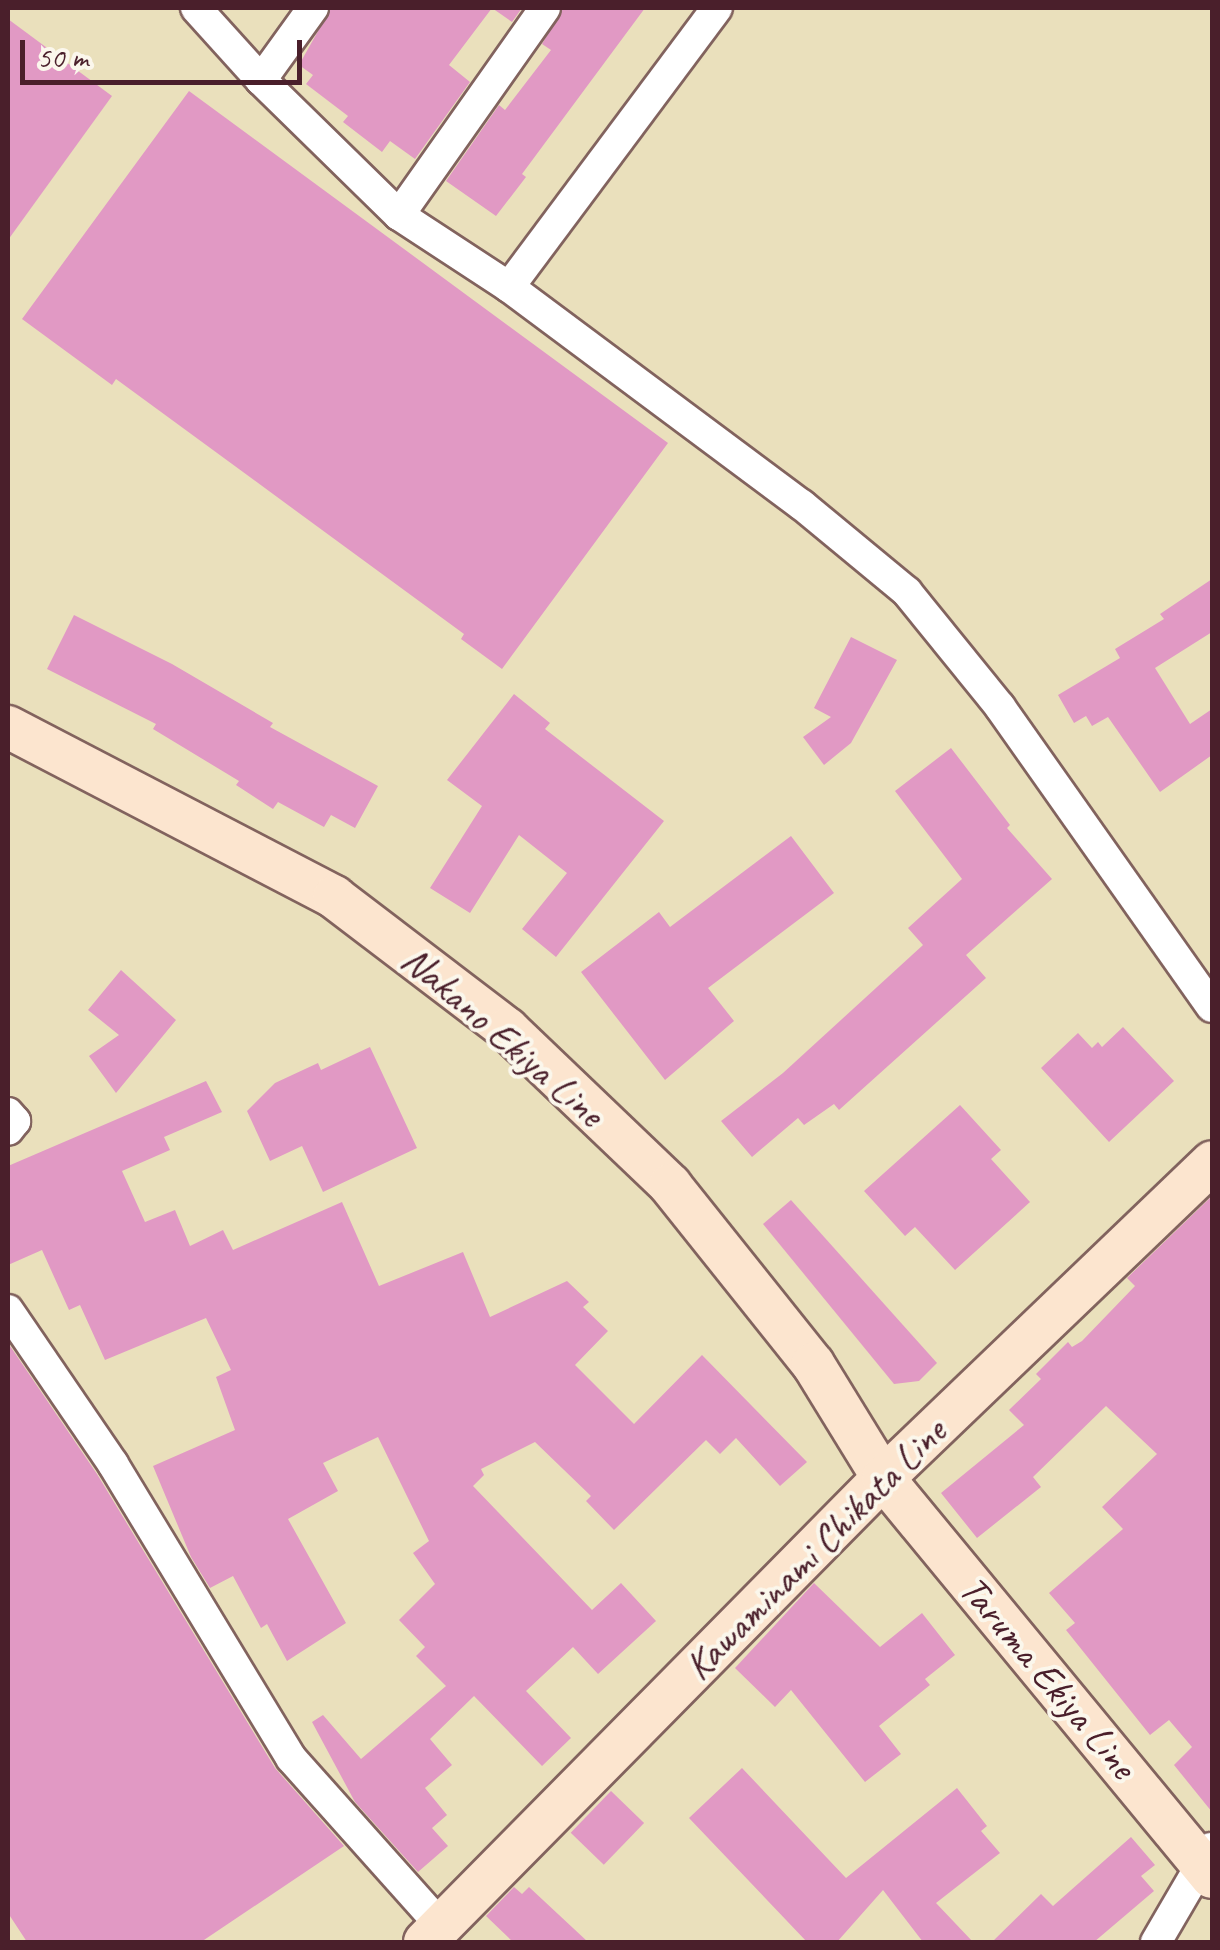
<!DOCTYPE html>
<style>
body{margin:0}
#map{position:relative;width:1220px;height:1950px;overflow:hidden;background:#eae0bc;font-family:Caveat,sans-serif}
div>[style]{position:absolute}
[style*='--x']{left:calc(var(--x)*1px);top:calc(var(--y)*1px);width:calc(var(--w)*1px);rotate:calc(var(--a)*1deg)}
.building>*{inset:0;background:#e199c4;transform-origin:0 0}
.roads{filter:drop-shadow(2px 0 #82635e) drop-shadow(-2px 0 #82635e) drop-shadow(0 2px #82635e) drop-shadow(0 -2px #82635e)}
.minor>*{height:30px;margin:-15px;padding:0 15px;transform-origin:15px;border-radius:15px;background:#fff}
.secondary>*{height:42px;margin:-21px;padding:0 21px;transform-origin:21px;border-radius:21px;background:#fce5cf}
span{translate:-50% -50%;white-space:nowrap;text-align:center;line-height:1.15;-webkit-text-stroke:8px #fbf7ec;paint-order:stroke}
.street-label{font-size:40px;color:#4a1f2b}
.frame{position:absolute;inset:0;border:10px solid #4a1f2b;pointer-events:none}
.scale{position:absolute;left:20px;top:40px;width:282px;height:45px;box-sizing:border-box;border:5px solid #4a1f2b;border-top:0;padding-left:12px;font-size:30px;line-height:35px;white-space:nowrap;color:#4a1f2b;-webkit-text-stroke:8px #fbf7ec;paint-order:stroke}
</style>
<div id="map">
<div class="building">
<div style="clip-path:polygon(331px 8px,522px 8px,512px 22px,492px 8px,449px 65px,470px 82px,415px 159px,390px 141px,382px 152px,343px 122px,348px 116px,306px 84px,313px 75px,299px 65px)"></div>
<div style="clip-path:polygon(563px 8px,645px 8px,522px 174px,526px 177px,496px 216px,446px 181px,499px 105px,505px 110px,551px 50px,542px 44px)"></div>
<div style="clip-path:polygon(8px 19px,112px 96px,8px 240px)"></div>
<div style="clip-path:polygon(189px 91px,668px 443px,502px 669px,461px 639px,464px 634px,116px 379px,112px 385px,22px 319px)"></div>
<div style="clip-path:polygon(1212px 579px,1212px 632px,1155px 668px,1190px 724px,1212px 709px,1212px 755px,1160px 792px,1108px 717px,1092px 726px,1086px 716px,1074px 723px,1058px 695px,1120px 658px,1115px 649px,1164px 619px,1160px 614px)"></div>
<div style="clip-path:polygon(74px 615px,172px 664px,273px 723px,270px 727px,378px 786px,355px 828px,331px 815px,324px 827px,278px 802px,273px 809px,236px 785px,239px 781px,153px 729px,156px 724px,47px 669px)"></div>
<div style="clip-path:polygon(851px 637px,897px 660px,851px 743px,824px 765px,803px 737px,831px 717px,814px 708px)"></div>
<div style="clip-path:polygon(514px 694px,550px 723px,545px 729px,664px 821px,556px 957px,522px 929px,567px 873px,519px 835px,470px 913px,430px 888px,482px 806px,447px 780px)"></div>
<div style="clip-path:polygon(951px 748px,1010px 825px,1007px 828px,1052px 879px,966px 955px,986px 978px,839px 1110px,834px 1104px,804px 1125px,798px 1118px,752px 1157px,721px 1121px,783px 1073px,923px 945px,908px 928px,962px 879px,895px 791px)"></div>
<div style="clip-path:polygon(791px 836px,834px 893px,708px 988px,734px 1021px,665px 1080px,581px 972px,659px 912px,670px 927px)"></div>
<div style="clip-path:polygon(121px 970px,176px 1020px,116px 1093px,89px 1056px,119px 1035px,88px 1010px)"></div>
<div style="clip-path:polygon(1123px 1027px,1174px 1081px,1109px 1142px,1041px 1068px,1078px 1033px,1092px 1048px,1098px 1042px,1102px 1047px)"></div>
<div style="clip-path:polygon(370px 1047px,417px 1148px,323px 1192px,302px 1146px,270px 1161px,247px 1111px,275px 1083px,318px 1063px,321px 1070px)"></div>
<div style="clip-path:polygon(206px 1081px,222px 1112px,164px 1137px,170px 1150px,122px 1171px,145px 1222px,175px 1210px,190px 1246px,223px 1230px,233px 1250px,342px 1202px,379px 1286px,463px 1252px,490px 1317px,567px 1281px,589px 1302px,583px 1307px,608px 1331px,575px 1365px,634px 1424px,702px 1355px,807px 1462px,780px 1486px,736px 1438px,720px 1454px,706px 1440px,614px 1530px,586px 1501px,591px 1496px,535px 1442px,481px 1469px,484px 1475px,473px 1486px,592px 1610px,621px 1583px,656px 1621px,598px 1674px,573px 1647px,526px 1691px,571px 1738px,542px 1766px,474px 1696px,430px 1739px,452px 1765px,425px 1788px,447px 1815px,432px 1828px,448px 1846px,418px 1872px,355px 1802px,312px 1722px,323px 1715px,361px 1759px,446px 1686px,416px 1656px,425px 1647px,399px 1620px,435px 1584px,413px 1553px,429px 1541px,378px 1437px,323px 1463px,338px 1491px,288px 1519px,346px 1623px,287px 1661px,267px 1624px,261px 1628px,233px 1576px,210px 1588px,191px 1557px,153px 1466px,235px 1430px,216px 1377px,231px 1370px,206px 1318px,105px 1360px,80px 1305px,69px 1310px,42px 1250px,8px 1265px,8px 1166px)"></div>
<div style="clip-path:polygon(960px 1105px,1001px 1150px,991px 1159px,1030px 1202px,955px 1270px,915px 1227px,905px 1236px,864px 1191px)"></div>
<div style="clip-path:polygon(1212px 1196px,1212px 1812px,1174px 1765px,1192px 1747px,1169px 1720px,1150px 1735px,1066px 1630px,1075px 1623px,1049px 1593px,1123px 1529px,1102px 1507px,1157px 1454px,1106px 1406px,1033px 1477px,1041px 1487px,977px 1538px,941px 1493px,1024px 1425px,1009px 1410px,1041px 1379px,1036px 1374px,1068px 1342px,1072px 1347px,1082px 1341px,1135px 1286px,1127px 1278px)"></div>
<div style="clip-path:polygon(791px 1200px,937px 1363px,919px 1381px,894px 1384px,763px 1224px)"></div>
<div style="clip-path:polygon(8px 1343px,97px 1474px,275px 1768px,344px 1846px,201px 1942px,27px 1942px,8px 1913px)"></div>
<div style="clip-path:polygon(814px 1583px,880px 1647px,922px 1613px,955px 1655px,925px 1679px,930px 1685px,879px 1726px,901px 1754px,865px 1782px,791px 1690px,775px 1707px,735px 1668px)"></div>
<div style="clip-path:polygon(742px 1768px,846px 1878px,957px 1788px,987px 1826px,981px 1831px,1000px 1853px,936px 1903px,973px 1942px,923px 1942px,883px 1890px,837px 1942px,807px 1942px,689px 1818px)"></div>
<div style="left:611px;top:1791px;width:46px;height:58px;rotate:44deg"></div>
<div style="clip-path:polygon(1131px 1837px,1155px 1865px,1141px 1876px,1154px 1891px,1094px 1942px,992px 1942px,1041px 1894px,1053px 1906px)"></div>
<div style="clip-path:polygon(514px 1887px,522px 1894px,529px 1887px,588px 1942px,513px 1942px,486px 1916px)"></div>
</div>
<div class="roads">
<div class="minor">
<div style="--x:196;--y:8;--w:97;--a:47.9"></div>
<div style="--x:261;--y:80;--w:193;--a:44.4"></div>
<div style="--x:399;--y:215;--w:131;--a:33.2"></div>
<div style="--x:509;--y:287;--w:365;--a:36.7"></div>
<div style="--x:802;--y:505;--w:136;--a:39.6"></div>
<div style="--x:907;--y:592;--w:148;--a:51"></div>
<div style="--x:1000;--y:707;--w:367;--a:54.8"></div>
<div style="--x:261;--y:80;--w:89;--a:-54.2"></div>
<div style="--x:399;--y:215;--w:253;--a:-54.8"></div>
<div style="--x:509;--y:287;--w:348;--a:-53.3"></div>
<div style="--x:8;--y:1113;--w:11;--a:49"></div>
<div style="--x:15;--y:1121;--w:11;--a:128"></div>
<div style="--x:8;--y:1310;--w:186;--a:55.7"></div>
<div style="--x:113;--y:1464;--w:344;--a:58.8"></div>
<div style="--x:291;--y:1758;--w:225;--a:48.2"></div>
<div style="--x:1156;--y:1942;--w:109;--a:-59.7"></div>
</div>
<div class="secondary">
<div style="--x:8;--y:727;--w:368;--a:27.5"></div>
<div style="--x:334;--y:897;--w:218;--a:37.3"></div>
<div style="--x:507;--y:1029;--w:226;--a:43.7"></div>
<div style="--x:670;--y:1185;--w:229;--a:51.4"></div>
<div style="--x:813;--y:1364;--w:134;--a:58.4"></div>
<div style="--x:883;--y:1478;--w:517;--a:50.49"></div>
<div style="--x:425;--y:1942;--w:652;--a:-45.37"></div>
<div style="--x:883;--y:1478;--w:456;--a:-43.8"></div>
</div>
</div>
<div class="street-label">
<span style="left:503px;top:1036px;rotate:41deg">Nakano Ekiya Line</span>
<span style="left:815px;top:1549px;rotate:-45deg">Kawaminami Chikata Line</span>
<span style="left:1048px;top:1677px;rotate:50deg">Taruma Ekiya Line</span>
</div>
<div class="frame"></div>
<div class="scale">50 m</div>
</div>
